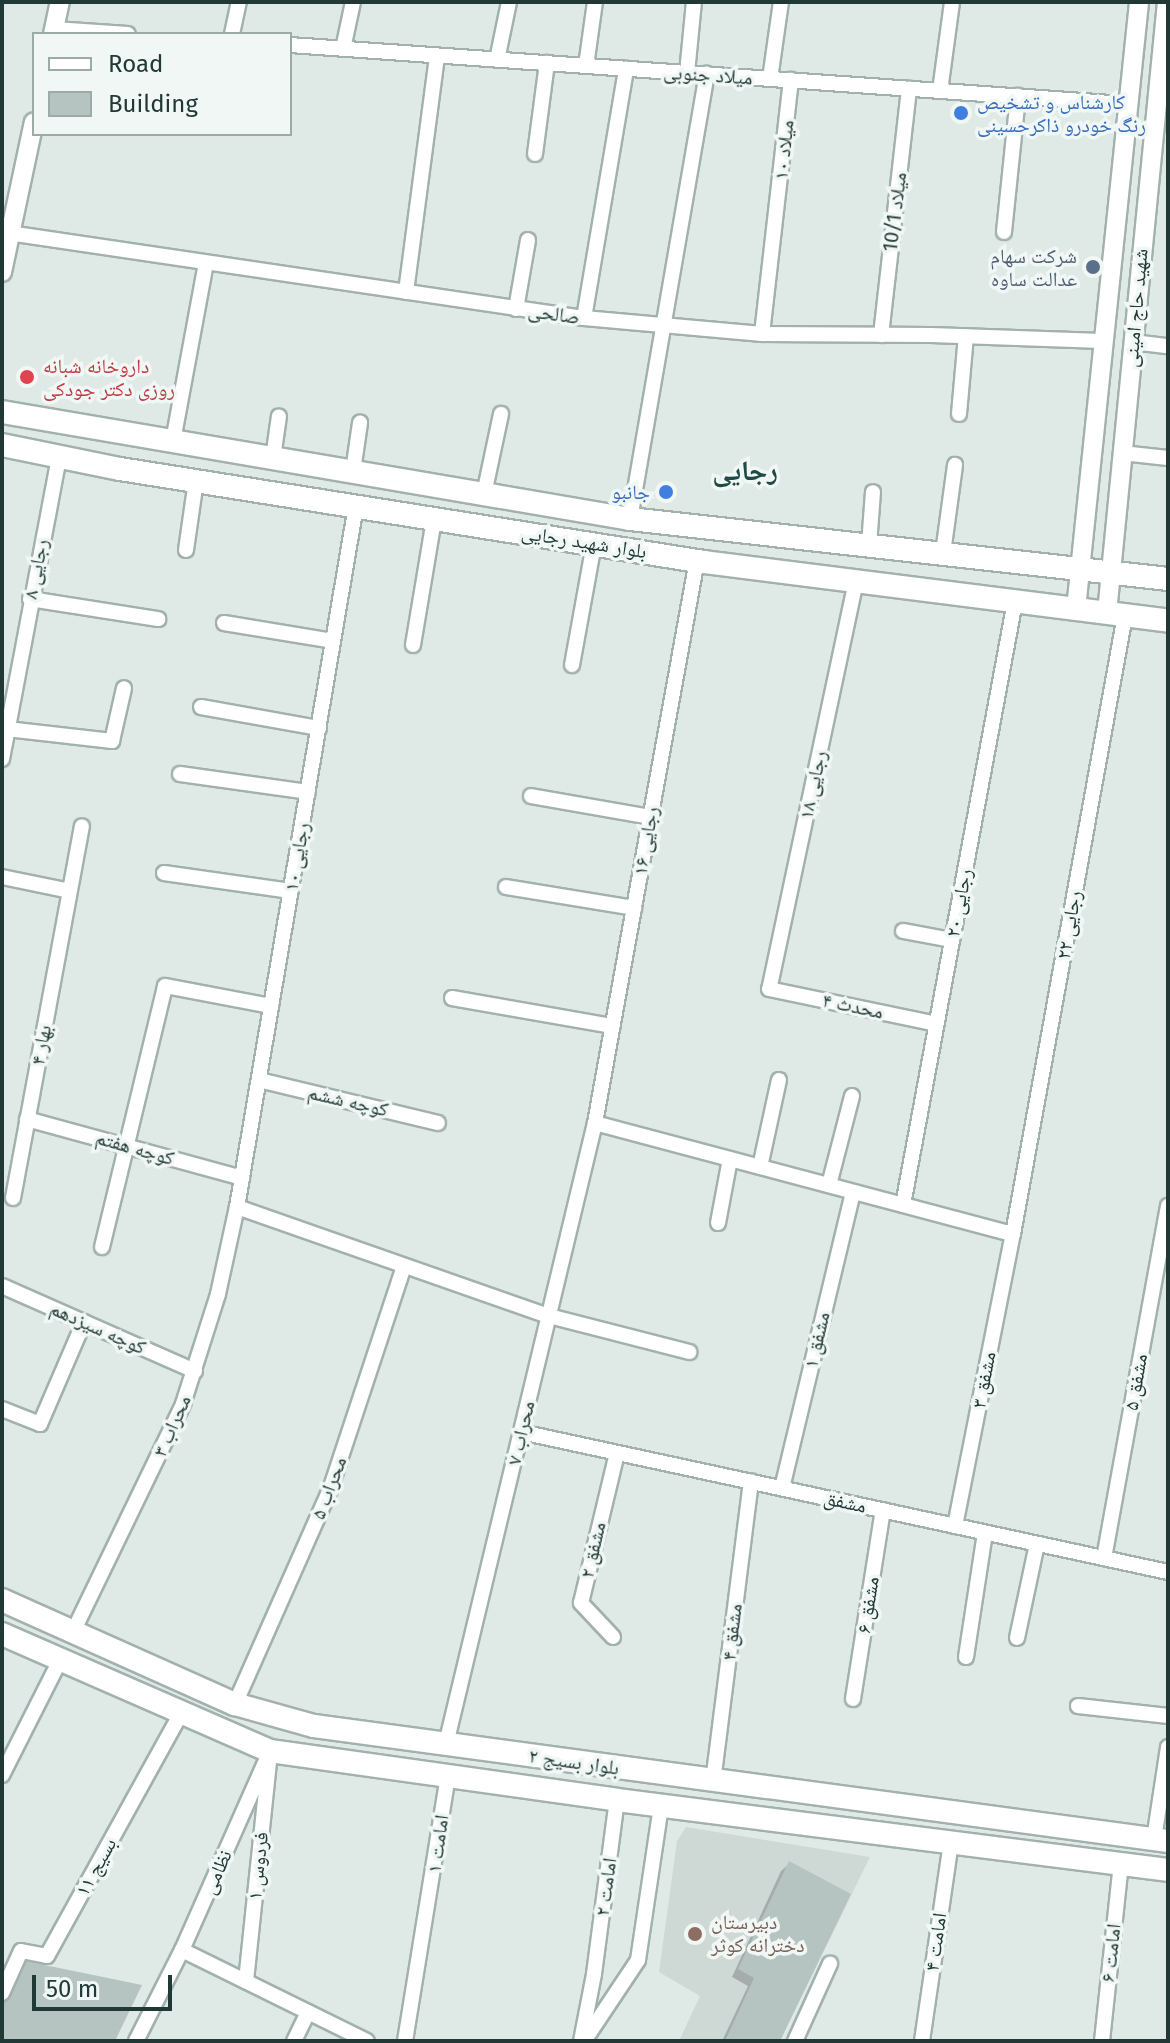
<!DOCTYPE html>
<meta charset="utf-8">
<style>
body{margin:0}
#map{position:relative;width:1170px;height:2043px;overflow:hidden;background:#dfeae7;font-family:"Fira Sans","Noto Naskh Arabic",sans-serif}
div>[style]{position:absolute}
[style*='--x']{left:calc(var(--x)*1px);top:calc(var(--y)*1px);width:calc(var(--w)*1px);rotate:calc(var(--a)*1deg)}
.built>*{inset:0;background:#ced9d6}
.shadow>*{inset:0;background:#0003}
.building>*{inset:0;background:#b5c4c0}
.roads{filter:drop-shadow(2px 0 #a2b1ae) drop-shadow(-2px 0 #a2b1ae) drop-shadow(0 2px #a2b1ae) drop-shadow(0 -2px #a2b1ae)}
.minor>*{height:14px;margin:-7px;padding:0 7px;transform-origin:7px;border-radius:7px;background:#fff}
.tertiary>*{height:18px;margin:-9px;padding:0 9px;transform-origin:9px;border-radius:9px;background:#fff}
.secondary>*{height:22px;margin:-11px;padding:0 11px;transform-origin:11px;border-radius:11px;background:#fff}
.dots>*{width:22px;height:22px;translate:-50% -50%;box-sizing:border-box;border:4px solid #f0f7f4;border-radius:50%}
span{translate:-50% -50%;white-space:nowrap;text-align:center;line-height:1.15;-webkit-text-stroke:7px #f0f7f4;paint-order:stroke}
.street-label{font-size:20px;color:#213936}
.shop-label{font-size:20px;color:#366cbe}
.left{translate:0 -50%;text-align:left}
.right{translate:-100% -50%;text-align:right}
.service-label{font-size:20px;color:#4e5e75}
.health-label{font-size:20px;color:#be3a42}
.education-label{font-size:20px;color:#785e54}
.district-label{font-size:28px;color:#1f4a45;font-weight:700}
.frame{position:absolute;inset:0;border:4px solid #213936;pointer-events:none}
.legend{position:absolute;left:32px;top:32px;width:260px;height:104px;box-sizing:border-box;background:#f0f7f4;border:2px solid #9daba8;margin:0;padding:10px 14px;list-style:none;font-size:24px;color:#213936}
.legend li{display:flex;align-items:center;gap:16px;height:40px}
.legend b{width:40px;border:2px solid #9daba8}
.scale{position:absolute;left:32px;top:1975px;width:140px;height:36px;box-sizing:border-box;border:4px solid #213936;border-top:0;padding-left:10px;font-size:24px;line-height:28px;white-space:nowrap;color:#213936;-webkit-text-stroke:6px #f0f7f4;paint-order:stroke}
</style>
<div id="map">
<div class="built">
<div style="clip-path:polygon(686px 1827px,870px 1857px,780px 2041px,679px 2041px,700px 1996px,659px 1972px,677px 1841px)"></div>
</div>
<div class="shadow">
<div style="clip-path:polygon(789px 1864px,779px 2041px,722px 2041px,748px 1986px,732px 1977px,781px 1871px)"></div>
<div style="clip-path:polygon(25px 1964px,113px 2041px,2px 2041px,2px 2005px,17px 1972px)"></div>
</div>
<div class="building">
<div style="clip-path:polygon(789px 1861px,851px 1894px,780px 2041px,725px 2041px,754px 1978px,738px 1969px)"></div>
<div style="clip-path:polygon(25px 1961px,142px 1985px,115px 2041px,2px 2041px,2px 2010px)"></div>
</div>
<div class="roads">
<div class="minor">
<div style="--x:54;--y:29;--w:74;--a:3.9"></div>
<div style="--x:232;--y:34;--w:33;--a:-78"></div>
<div style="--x:290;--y:45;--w:838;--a:4.04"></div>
<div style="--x:343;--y:49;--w:48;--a:-78"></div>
<div style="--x:497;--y:60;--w:59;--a:-78.3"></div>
<div style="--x:586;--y:66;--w:65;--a:-82"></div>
<div style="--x:687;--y:73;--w:71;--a:-84.4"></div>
<div style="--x:770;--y:79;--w:78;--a:-81.9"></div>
<div style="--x:940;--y:91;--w:90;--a:-82.3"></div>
<div style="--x:535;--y:154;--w:92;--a:-82.5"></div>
<div style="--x:2;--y:232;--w:588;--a:8.41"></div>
<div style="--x:584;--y:318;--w:179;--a:5.1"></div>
<div style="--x:762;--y:334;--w:169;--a:0.3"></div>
<div style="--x:931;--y:335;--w:171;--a:2"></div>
<div style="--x:1004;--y:232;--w:137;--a:-84.1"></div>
<div style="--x:406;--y:292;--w:238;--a:-82.5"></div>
<div style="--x:516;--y:309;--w:70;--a:-80.1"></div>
<div style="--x:584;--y:318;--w:253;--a:-80.4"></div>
<div style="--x:762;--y:334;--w:256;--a:-83.5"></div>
<div style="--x:881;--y:335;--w:248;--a:-83.5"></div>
<div style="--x:1133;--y:342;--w:35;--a:7"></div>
<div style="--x:959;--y:414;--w:78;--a:-84.9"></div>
<div style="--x:173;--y:441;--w:181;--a:-79.5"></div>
<div style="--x:1122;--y:453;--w:46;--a:6.2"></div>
<div style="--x:273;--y:458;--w:42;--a:-81.9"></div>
<div style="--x:353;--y:471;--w:49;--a:-81.7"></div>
<div style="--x:484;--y:494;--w:82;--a:-78"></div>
<div style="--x:630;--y:519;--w:452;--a:-80.2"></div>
<div style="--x:869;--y:545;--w:53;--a:-85.7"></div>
<div style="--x:186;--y:550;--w:70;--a:-81.8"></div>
<div style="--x:943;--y:553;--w:89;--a:-82.2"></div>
<div style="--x:856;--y:581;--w:417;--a:102"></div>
<div style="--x:769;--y:989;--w:171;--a:11.8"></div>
<div style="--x:30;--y:599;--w:130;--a:8.9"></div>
<div style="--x:224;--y:623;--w:110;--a:9.4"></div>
<div style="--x:413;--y:645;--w:128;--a:-80.5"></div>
<div style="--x:572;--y:665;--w:123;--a:-79.7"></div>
<div style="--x:201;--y:707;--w:120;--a:10.1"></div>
<div style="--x:7;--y:729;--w:106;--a:6.5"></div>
<div style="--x:112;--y:741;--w:54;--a:-77.2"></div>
<div style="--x:2;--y:759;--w:308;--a:-79.3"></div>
<div style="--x:180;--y:774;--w:129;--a:8"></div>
<div style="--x:531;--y:796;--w:121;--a:10"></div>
<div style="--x:164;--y:873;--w:128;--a:8.1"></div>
<div style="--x:2;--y:877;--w:69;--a:11.6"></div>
<div style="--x:506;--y:887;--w:130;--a:9.3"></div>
<div style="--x:903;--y:931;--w:50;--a:10.4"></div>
<div style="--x:452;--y:998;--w:163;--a:9.9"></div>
<div style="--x:259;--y:1080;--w:184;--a:13.5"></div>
<div style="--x:27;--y:1119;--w:223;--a:15.3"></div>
<div style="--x:595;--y:1123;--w:432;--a:14.9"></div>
<div style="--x:760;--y:1167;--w:89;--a:-77.7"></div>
<div style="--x:829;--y:1185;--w:92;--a:-75.5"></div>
<div style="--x:13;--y:1198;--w:378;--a:-79.5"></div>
<div style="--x:903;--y:1205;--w:614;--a:-79.49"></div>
<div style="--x:237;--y:1207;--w:330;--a:19.3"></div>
<div style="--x:549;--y:1316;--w:145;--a:14.4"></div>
<div style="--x:718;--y:1223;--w:65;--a:-79.4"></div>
<div style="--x:102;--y:1247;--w:268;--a:-76.4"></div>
<div style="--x:165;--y:986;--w:108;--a:10.7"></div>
<div style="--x:2;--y:1286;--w:211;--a:23.8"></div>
<div style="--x:2;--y:1409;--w:41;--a:21.5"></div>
<div style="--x:40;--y:1424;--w:111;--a:-66.7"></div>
<div style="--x:521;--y:1432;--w:662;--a:12.21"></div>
<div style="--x:782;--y:1488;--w:304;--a:-76.5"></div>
<div style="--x:955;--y:1526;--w:298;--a:-78.8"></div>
<div style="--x:1013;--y:1234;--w:629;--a:-79.74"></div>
<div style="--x:1104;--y:1558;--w:358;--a:-79.7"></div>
<div style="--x:73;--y:1632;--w:253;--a:-64.2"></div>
<div style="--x:183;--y:1404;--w:115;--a:-72.3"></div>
<div style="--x:218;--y:1294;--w:89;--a:-77.7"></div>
<div style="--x:237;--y:1207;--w:711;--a:-80.37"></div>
<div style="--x:613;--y:1637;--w:47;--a:-133.3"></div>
<div style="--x:581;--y:1603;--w:154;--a:-76.5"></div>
<div style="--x:1017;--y:1638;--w:96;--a:-78"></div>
<div style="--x:966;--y:1657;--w:125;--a:-81.3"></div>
<div style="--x:853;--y:1699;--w:191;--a:-81"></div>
<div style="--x:235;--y:1704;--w:234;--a:-66.1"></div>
<div style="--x:330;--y:1490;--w:236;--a:-71.7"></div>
<div style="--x:1078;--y:1706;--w:91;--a:6.3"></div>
<div style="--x:446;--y:1744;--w:639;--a:-76.51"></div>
<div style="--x:595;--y:1123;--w:572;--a:-79.73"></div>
<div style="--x:2;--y:1775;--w:129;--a:-63.2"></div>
<div style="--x:713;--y:1782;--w:303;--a:-82.8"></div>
<div style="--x:1154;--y:1839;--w:93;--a:-81.3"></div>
<div style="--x:182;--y:1950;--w:206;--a:26.2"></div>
<div style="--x:246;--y:1981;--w:219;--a:-84"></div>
<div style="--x:2;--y:1993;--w:46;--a:-65.7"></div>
<div style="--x:21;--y:1951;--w:26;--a:11"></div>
<div style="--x:47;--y:1956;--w:275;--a:-61.1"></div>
<div style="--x:136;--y:2041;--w:102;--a:-63.2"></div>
<div style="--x:182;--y:1950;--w:218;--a:-66.1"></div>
<div style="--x:294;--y:2041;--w:32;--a:-64"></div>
<div style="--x:405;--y:2041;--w:268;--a:-80.8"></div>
<div style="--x:581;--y:2041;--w:68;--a:-79"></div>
<div style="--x:594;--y:1974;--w:176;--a:-82.5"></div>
<div style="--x:584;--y:2041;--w:97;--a:-56.3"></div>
<div style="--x:638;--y:1960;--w:156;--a:-81.5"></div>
<div style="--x:795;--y:2041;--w:85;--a:-65.6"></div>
<div style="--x:922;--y:2041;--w:201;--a:-81.7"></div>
<div style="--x:1102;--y:2041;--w:178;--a:-83.9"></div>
</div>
<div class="tertiary">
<div style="--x:53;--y:34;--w:33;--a:-78"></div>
<div style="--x:2;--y:272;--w:153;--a:-78"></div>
<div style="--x:1076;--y:609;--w:610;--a:-84.07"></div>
<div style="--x:1107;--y:613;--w:614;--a:-84.39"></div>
</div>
<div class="secondary">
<div style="--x:2;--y:412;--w:637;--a:9.67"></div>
<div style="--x:630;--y:519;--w:541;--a:6.36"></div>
<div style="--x:2;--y:445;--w:120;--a:11.5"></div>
<div style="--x:120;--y:469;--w:591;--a:9.05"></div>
<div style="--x:704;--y:562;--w:468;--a:7.2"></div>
<div style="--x:2;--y:1600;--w:255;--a:24.1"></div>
<div style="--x:235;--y:1704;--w:82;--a:15.6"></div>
<div style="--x:314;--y:1726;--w:862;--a:7.67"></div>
<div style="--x:2;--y:1634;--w:292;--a:23.6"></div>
<div style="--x:270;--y:1751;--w:350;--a:8"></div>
<div style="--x:617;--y:1800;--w:555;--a:7.24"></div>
</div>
</div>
<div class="dots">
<div style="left:961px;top:113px;background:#3f7fe0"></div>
<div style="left:1093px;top:267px;background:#5c6f8a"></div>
<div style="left:27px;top:377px;background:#e0444e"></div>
<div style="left:666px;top:492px;background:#3f7fe0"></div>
<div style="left:695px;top:1934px;background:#8d6e63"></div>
</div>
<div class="street-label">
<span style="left:708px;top:75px;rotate:4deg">میلاد جنوبی</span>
<span style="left:784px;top:150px;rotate:-84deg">میلاد ۱۰</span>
<span style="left:895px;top:212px;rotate:-83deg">میلاد 10/1</span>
<span style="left:1136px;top:308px;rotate:-85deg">شهید حاج امینی</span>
<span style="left:554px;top:314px;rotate:8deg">صالحی</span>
<span style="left:584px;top:542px;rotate:9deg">بلوار شهید رجایی</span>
<span style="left:36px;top:569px;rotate:-79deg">رجایی ۸</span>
<span style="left:813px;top:785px;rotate:-78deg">رجایی ۱۸</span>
<span style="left:646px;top:841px;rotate:-80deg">رجایی ۱۶</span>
<span style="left:297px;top:857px;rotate:-80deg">رجایی ۱۰</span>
<span style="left:959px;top:903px;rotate:-79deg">رجایی ۲۰</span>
<span style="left:1069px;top:925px;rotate:-80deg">رجایی ۲۲</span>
<span style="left:853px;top:1006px;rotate:12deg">محدث ۴</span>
<span style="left:41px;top:1045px;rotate:-79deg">بهار ۴</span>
<span style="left:348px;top:1101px;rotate:13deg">کوچه ششم</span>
<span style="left:135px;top:1148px;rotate:16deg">کوچه هفتم</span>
<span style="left:98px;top:1328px;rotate:24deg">کوچه سیزدهم</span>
<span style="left:817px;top:1340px;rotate:-77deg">مشفق ۱</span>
<span style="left:984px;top:1380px;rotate:-79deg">مشفق ۳</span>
<span style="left:1136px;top:1382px;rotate:-80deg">مشفق ۵</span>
<span style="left:172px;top:1426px;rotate:-66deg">محراب ۳</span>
<span style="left:521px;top:1433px;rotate:-77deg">محراب ۷</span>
<span style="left:329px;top:1488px;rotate:-69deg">محراب ۵</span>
<span style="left:845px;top:1502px;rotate:12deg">مشفق</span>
<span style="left:593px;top:1550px;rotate:-77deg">مشفق ۲</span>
<span style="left:868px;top:1605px;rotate:-81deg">مشفق ۶</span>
<span style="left:732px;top:1632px;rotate:-83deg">مشفق ۴</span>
<span style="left:574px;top:1762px;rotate:8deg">بلوار بسیج ۲</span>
<span style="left:438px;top:1844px;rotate:-82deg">امامت ۱</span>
<span style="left:258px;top:1866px;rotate:-84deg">فردوس ۱</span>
<span style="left:96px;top:1867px;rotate:-61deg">۱۱ بسیج</span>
<span style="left:217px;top:1872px;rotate:-66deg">نظامی</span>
<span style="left:606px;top:1887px;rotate:-82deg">امامت ۲</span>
<span style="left:936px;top:1942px;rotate:-82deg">امامت ۴</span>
<span style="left:1111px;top:1953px;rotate:-84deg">امامت ۶</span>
</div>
<div class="shop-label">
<span class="left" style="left:977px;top:114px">کارشناس و تشخیص<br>رنگ خودرو ذاکرحسینی</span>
<span class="right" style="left:650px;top:492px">جانبو</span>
</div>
<div class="service-label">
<span class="right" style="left:1077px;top:268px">شرکت سهام<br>عدالت ساوه</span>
</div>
<div class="health-label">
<span class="left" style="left:43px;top:378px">داروخانه شبانه<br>روزی دکتر جودکی</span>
</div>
<div class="education-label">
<span class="left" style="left:711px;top:1934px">دبیرستان<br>دخترانه کوثر</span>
</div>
<div class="district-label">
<span style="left:745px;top:471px">رجایی</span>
</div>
<div class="frame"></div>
<ul class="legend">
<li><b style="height:10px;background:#fff"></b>Road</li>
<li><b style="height:22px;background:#b5c4c0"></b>Building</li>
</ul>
<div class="scale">50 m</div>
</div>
